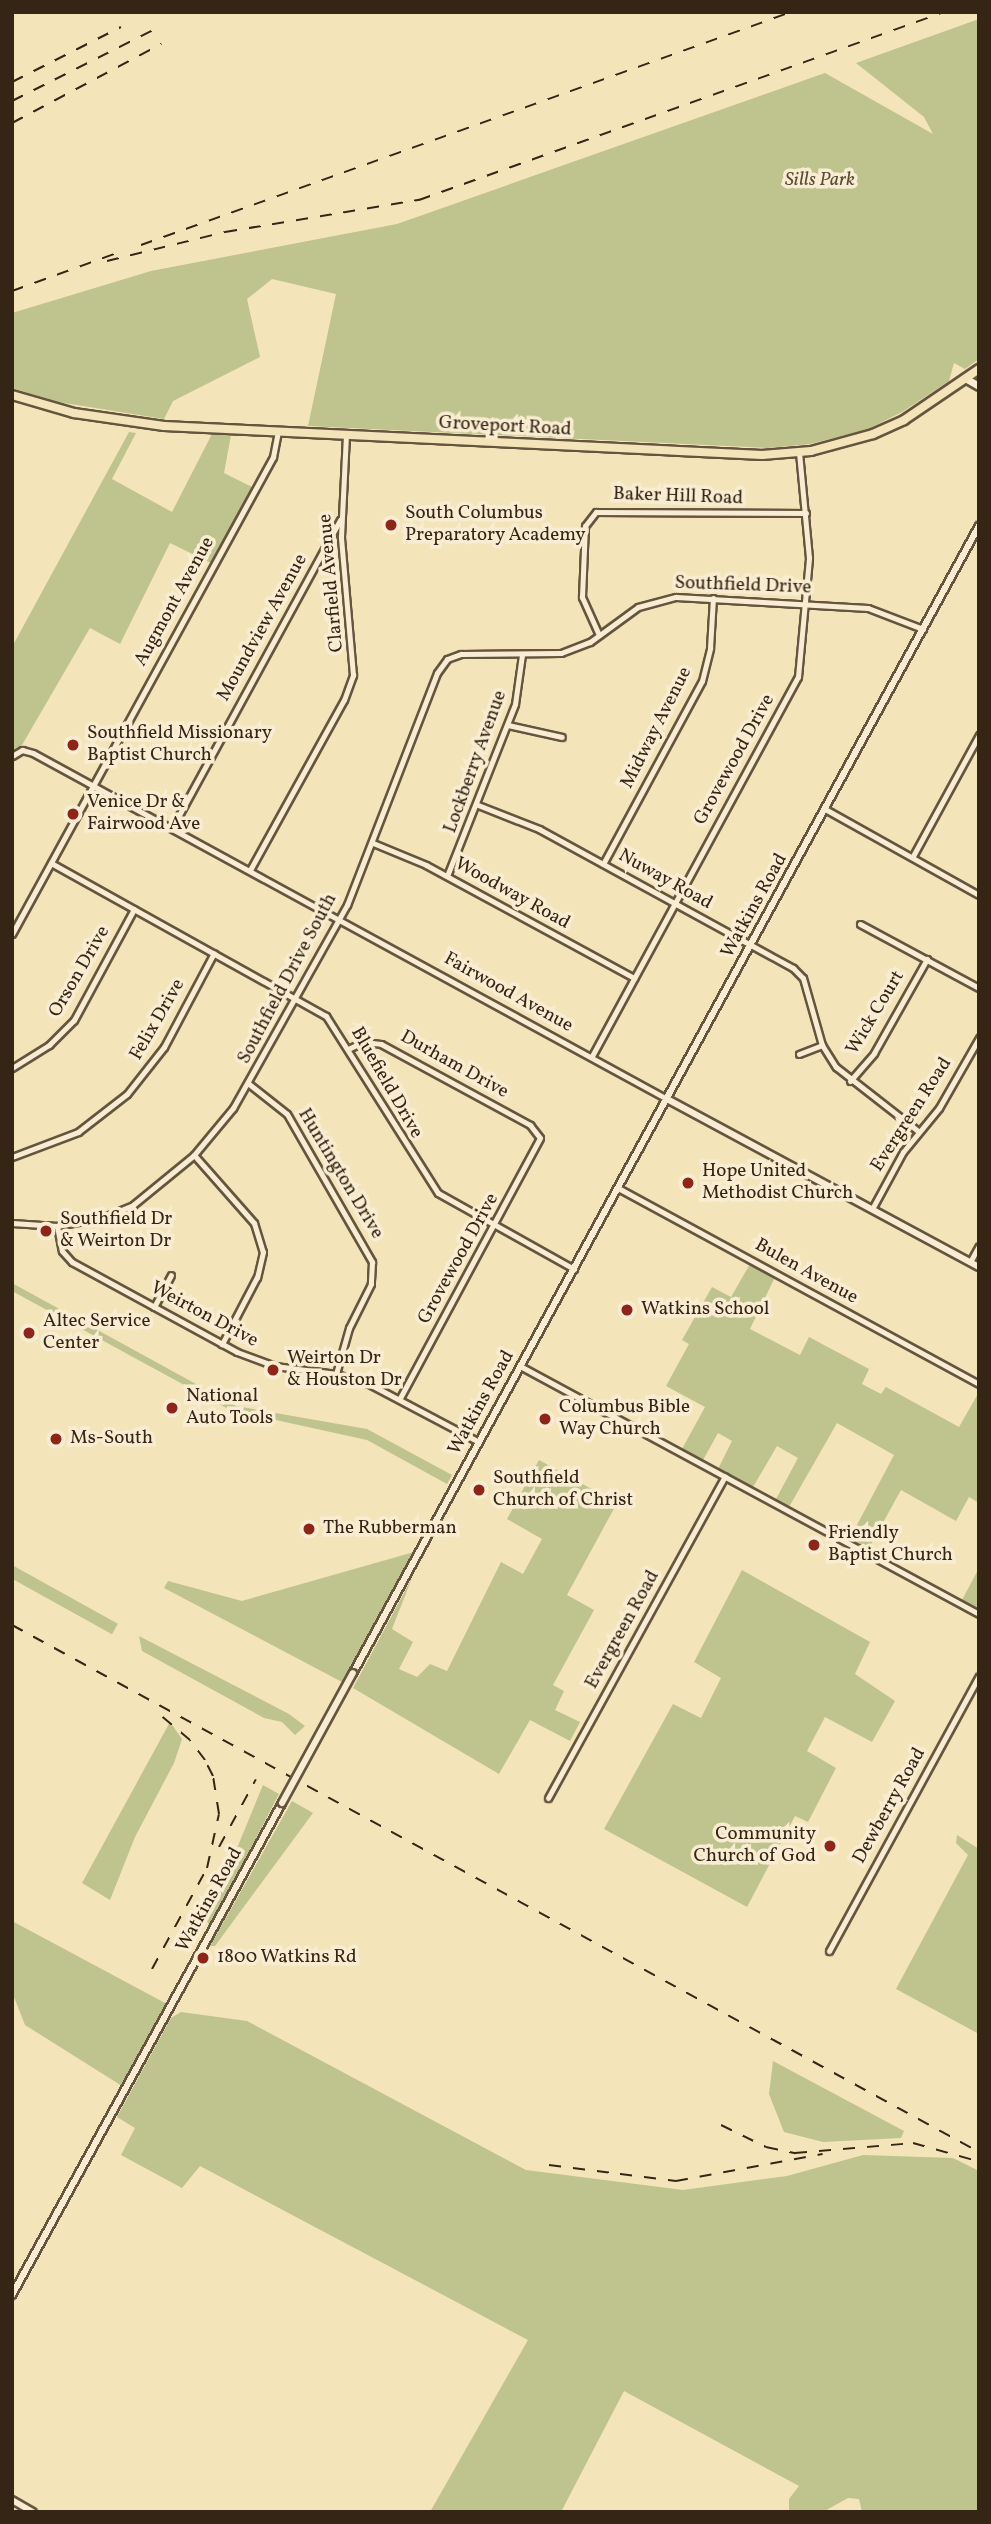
<!DOCTYPE html>
<style>
body{margin:0}
#map{position:relative;width:991px;height:2524px;overflow:hidden;background:#f4e4ba;font-family:Vollkorn,serif}
div>[style]{position:absolute}
[style*='--x']{left:calc(var(--x)*1px);top:calc(var(--y)*1px);width:calc(var(--w)*1px);rotate:calc(var(--a)*1deg)}
.green>*{inset:0;background:#bfc38d;transform-origin:0 0}
.roads{filter:drop-shadow(2px 0 #65553e) drop-shadow(-2px 0 #65553e) drop-shadow(0 2px #65553e) drop-shadow(0 -2px #65553e)}
.minor>*{height:5px;margin:-2.5px;padding:0 2.5px;transform-origin:2.5px;border-radius:2.5px;background:#f8edd2}
.tertiary>*{height:6px;margin:-3px;padding:0 3px;transform-origin:3px;border-radius:3px;background:#f8edd2}
.secondary>*{height:7px;margin:-3.5px;padding:0 3.5px;transform-origin:3.5px;border-radius:3.5px;background:#f8edd2}
.primary>*{height:8px;margin:-4px;padding:0 4px;transform-origin:4px;border-radius:4px;background:#f4e4ba}
.rail>*{height:2px;margin-top:-1px;transform-origin:0;background:repeating-linear-gradient(90deg,#352514 0 12px,transparent 0 24px)}
.bridges{filter:drop-shadow(2px 0 #65553e) drop-shadow(-2px 0 #65553e) drop-shadow(0 2px #65553e) drop-shadow(0 -2px #65553e)}
.tertiary-bridge>*{height:6px;margin:-3px;padding:0 3px;transform-origin:3px;border-radius:3px;background:#f8edd2}
.dots>*{width:19px;height:19px;translate:-50% -50%;box-sizing:border-box;border:4px solid #f8edd2;border-radius:50%}
span{translate:-50% -50%;white-space:nowrap;text-align:center;line-height:1.15;-webkit-text-stroke:7px #f8edd2;paint-order:stroke}
.park-label{font-size:19px;color:#584c32;font-style:italic}
.street-label{font-size:19px;color:#352514}
.poi-label{font-size:19px;color:#352514}
.left{translate:0 -50%;text-align:left}
.right{translate:-100% -50%;text-align:right}
.frame{position:absolute;inset:0;border:14px solid #352514;pointer-events:none}
</style>
<div id="map">
<div class="green">
<div style="clip-path:polygon(979px 19px,979px 359px,965px 369px,954px 363px,949px 381px,902px 412px,866px 430px,810px 444px,768px 448px,308px 426px,336px 294px,272px 279px,247px 299px,260px 357px,173px 401px,164px 419px,58px 402px,12px 388px,12px 313px,151px 271px,397px 224px,825px 73px,933px 134px,924px 117px,856px 63px)"></div>
<div style="clip-path:polygon(129px 432px,136px 433px,112px 479px,172px 512px,212px 434px,231px 435px,224px 473px,252px 487px,211px 563px,170px 543px,120px 644px,90px 628px,22px 745px,12px 750px,12px 647px)"></div>
<div style="clip-path:polygon(750px 1264px,775px 1277px,750px 1329px,800px 1355px,809px 1337px,869px 1369px,862px 1384px,881px 1394px,886px 1387px,959px 1427px,979px 1392px,979px 1503px,969px 1497px,956px 1521px,901px 1490px,868px 1550px,849px 1540px,894px 1455px,837px 1423px,789px 1507px,776px 1499px,798px 1458px,777px 1446px,753px 1487px,718px 1469px,732px 1441px,718px 1433px,703px 1460px,682px 1449px,705px 1407px,666px 1386px,689px 1344px,682px 1340px,712px 1287px,731px 1297px)"></div>
<div style="clip-path:polygon(12px 1283px,236px 1406px,367px 1429px,452px 1475px,447px 1484px,367px 1440px,230px 1410px,12px 1291px)"></div>
<div style="clip-path:polygon(539px 1460px,617px 1503px,567px 1595px,594px 1610px,553px 1685px,564px 1691px,555px 1710px,580px 1722px,570px 1741px,530px 1720px,499px 1774px,353px 1688px,412px 1578px,392px 1629px,413px 1642px,399px 1669px,417px 1677px,430px 1664px,447px 1671px,501px 1562px,523px 1574px,542px 1539px,507px 1519px)"></div>
<div style="clip-path:polygon(414px 1552px,342px 1682px,164px 1588px,168px 1581px,242px 1601px)"></div>
<div style="left:12px;top:1565px;width:121px;height:12px;rotate:29deg"></div>
<div style="clip-path:polygon(979px 1568px,979px 1608px,962px 1600px)"></div>
<div style="clip-path:polygon(742px 1570px,870px 1642px,855px 1674px,895px 1701px,872px 1742px,825px 1717px,807px 1751px,836px 1768px,808px 1822px,795px 1816px,747px 1907px,604px 1829px,673px 1704px,701px 1718px,721px 1678px,694px 1662px)"></div>
<div style="clip-path:polygon(139px 1636px,289px 1714px,305px 1726px,295px 1735px,282px 1722px,264px 1718px,142px 1651px)"></div>
<div style="clip-path:polygon(170px 1722px,182px 1739px,174px 1763px,135px 1837px,110px 1900px,82px 1883px)"></div>
<div style="clip-path:polygon(263px 1785px,279px 1794px,210px 1927px,207px 1921px)"></div>
<div style="clip-path:polygon(292px 1801px,313px 1813px,215px 1946px,210px 1946px)"></div>
<div style="clip-path:polygon(957px 1835px,979px 1849px,979px 2034px,896px 1989px,968px 1855px,956px 1843px)"></div>
<div style="clip-path:polygon(12px 1921px,167px 2004px,122px 2086px,25px 2025px,12px 1992px)"></div>
<div style="clip-path:polygon(181px 2012px,247px 2021px,526px 2170px,683px 2190px,787px 2176px,863px 2155px,953px 2158px,979px 2171px,979px 2512px,862px 2512px,859px 2499px,848px 2498px,823px 2512px,789px 2512px,789px 2499px,799px 2486px,624px 2391px,561px 2512px,430px 2512px,528px 2340px,200px 2166px,182px 2188px,121px 2155px,135px 2128px,117px 2117px,171px 2018px)"></div>
<div style="clip-path:polygon(773px 2061px,904px 2131px,901px 2138px,823px 2142px,784px 2132px,769px 2094px)"></div>
</div>
<div class="roads">
<div class="minor">
<div style="--x:599;--y:635;--w:42;--a:-114.1"></div>
<div style="--x:582;--y:597;--w:71;--a:-87.6"></div>
<div style="--x:585;--y:526;--w:18;--a:-52"></div>
<div style="--x:596;--y:512;--w:210;--a:0.3"></div>
<div style="--x:508;--y:725;--w:55;--a:12.5"></div>
<div style="--x:12;--y:756;--w:12;--a:-31"></div>
<div style="--x:22;--y:750;--w:11;--a:15"></div>
<div style="--x:33;--y:753;--w:722;--a:28.62"></div>
<div style="--x:478;--y:805;--w:66;--a:21.5"></div>
<div style="--x:539;--y:829;--w:290;--a:28.7"></div>
<div style="--x:793;--y:968;--w:14;--a:45"></div>
<div style="--x:803;--y:978;--w:70;--a:74.2"></div>
<div style="--x:822;--y:1045;--w:26;--a:58"></div>
<div style="--x:836;--y:1067;--w:104;--a:38"></div>
<div style="--x:825;--y:809;--w:176;--a:29.2"></div>
<div style="--x:172;--y:828;--w:351;--a:-61.4"></div>
<div style="--x:373;--y:843;--w:57;--a:22.5"></div>
<div style="--x:426;--y:865;--w:237;--a:28.5"></div>
<div style="--x:913;--y:856;--w:138;--a:-61.4"></div>
<div style="--x:51;--y:863;--w:315;--a:29.1"></div>
<div style="--x:326;--y:1016;--w:209;--a:57.7"></div>
<div style="--x:438;--y:1193;--w:156;--a:29.2"></div>
<div style="--x:603;--y:864;--w:208;--a:-61.6"></div>
<div style="--x:702;--y:681;--w:34;--a:-76"></div>
<div style="--x:710;--y:648;--w:50;--a:-86.6"></div>
<div style="--x:250;--y:870;--w:194;--a:-61.1"></div>
<div style="--x:344;--y:700;--w:27;--a:-70"></div>
<div style="--x:353;--y:675;--w:139;--a:-95"></div>
<div style="--x:341;--y:537;--w:102;--a:-87.2"></div>
<div style="--x:447;--y:876;--w:185;--a:-68.4"></div>
<div style="--x:515;--y:704;--w:49;--a:-81.9"></div>
<div style="--x:860;--y:924;--w:135;--a:28.3"></div>
<div style="--x:12;--y:934;--w:544;--a:-61.31"></div>
<div style="--x:273;--y:457;--w:25;--a:-79"></div>
<div style="--x:348;--y:1049;--w:17;--a:-25"></div>
<div style="--x:363;--y:1042;--w:18;--a:6"></div>
<div style="--x:381;--y:1044;--w:170;--a:28.5"></div>
<div style="--x:530;--y:1125;--w:16;--a:52"></div>
<div style="--x:540;--y:1138;--w:295;--a:118.3"></div>
<div style="--x:799;--y:1054;--w:25;--a:-21"></div>
<div style="--x:592;--y:1056;--w:431;--a:-61.5"></div>
<div style="--x:798;--y:677;--w:120;--a:-84.7"></div>
<div style="--x:809;--y:558;--w:105;--a:-95.4"></div>
<div style="--x:12;--y:1068;--w:44;--a:-31.9"></div>
<div style="--x:49;--y:1045;--w:35;--a:-45"></div>
<div style="--x:74;--y:1020;--w:126;--a:-61.6"></div>
<div style="--x:850;--y:1081;--w:37;--a:-49"></div>
<div style="--x:874;--y:1053;--w:108;--a:-60.6"></div>
<div style="--x:249;--y:1084;--w:48;--a:38.3"></div>
<div style="--x:287;--y:1114;--w:171;--a:60.1"></div>
<div style="--x:372;--y:1262;--w:22;--a:93"></div>
<div style="--x:371;--y:1284;--w:49;--a:116.6"></div>
<div style="--x:349;--y:1328;--w:48;--a:105.8"></div>
<div style="--x:194;--y:1155;--w:91;--a:48.6"></div>
<div style="--x:254;--y:1223;--w:30;--a:73"></div>
<div style="--x:263;--y:1252;--w:26;--a:103"></div>
<div style="--x:257;--y:1277;--w:76;--a:117.6"></div>
<div style="--x:12;--y:1157;--w:71;--a:-20.7"></div>
<div style="--x:78;--y:1132;--w:62;--a:-37.8"></div>
<div style="--x:127;--y:1094;--w:60;--a:-51.8"></div>
<div style="--x:164;--y:1047;--w:106;--a:-62"></div>
<div style="--x:618;--y:1188;--w:411;--a:28.5"></div>
<div style="--x:872;--y:1209;--w:65;--a:-61.5"></div>
<div style="--x:903;--y:1152;--w:57;--a:-50.7"></div>
<div style="--x:939;--y:1108;--w:81;--a:-60.3"></div>
<div style="--x:12;--y:1223;--w:45;--a:3.8"></div>
<div style="--x:57;--y:1226;--w:48;--a:-10.8"></div>
<div style="--x:104;--y:1217;--w:31;--a:-22"></div>
<div style="--x:133;--y:1205;--w:79;--a:-39.3"></div>
<div style="--x:194;--y:1155;--w:61;--a:-50.3"></div>
<div style="--x:233;--y:1108;--w:233;--a:-60.7"></div>
<div style="--x:347;--y:905;--w:249;--a:-68.8"></div>
<div style="--x:437;--y:673;--w:17;--a:-54"></div>
<div style="--x:447;--y:659;--w:15;--a:-20"></div>
<div style="--x:461;--y:654;--w:100;--a:-0.6"></div>
<div style="--x:561;--y:653;--w:31;--a:-21"></div>
<div style="--x:590;--y:642;--w:59;--a:-36.1"></div>
<div style="--x:638;--y:607;--w:39;--a:-15"></div>
<div style="--x:676;--y:597;--w:192;--a:3.3"></div>
<div style="--x:868;--y:608;--w:59;--a:20.9"></div>
<div style="--x:57;--y:1226;--w:25;--a:79"></div>
<div style="--x:62;--y:1251;--w:15;--a:48"></div>
<div style="--x:72;--y:1262;--w:188;--a:28.6"></div>
<div style="--x:237;--y:1352;--w:40;--a:20.2"></div>
<div style="--x:275;--y:1366;--w:62;--a:7.5"></div>
<div style="--x:336;--y:1374;--w:34;--a:17"></div>
<div style="--x:369;--y:1384;--w:124;--a:27.8"></div>
<div style="--x:970;--y:1262;--w:18;--a:-61"></div>
<div style="--x:154;--y:1307;--w:36;--a:-62"></div>
<div style="--x:520;--y:1366;--w:522;--a:28.38"></div>
<div style="--x:548;--y:1798;--w:367;--a:-61.2"></div>
<div style="--x:829;--y:1951;--w:313;--a:-61.4"></div>
</div>
<div class="tertiary">
<div style="--x:667;--y:1099;--w:354;--a:28.3"></div>
<div style="--x:353;--y:1673;--w:1307;--a:-61.38"></div>
<div style="--x:12;--y:2295;--w:561;--a:-61.24"></div>
<div style="--x:12;--y:2500;--w:24;--a:30"></div>
</div>
<div class="secondary">
<div style="--x:965;--y:378;--w:16;--a:30"></div>
</div>
<div class="primary">
<div style="--x:12;--y:395;--w:65;--a:16.2"></div>
<div style="--x:74;--y:413;--w:91;--a:8.2"></div>
<div style="--x:164;--y:426;--w:599;--a:2.78"></div>
<div style="--x:762;--y:455;--w:49;--a:-4.7"></div>
<div style="--x:811;--y:451;--w:64;--a:-15.3"></div>
<div style="--x:873;--y:434;--w:34;--a:-24"></div>
<div style="--x:904;--y:420;--w:91;--a:-34.2"></div>
</div>
</div>
<div class="rail">
<div style="--x:12;--y:82;--w:122;--a:-26.8"></div>
<div style="--x:12;--y:101;--w:160;--a:-26.7"></div>
<div style="--x:12;--y:123;--w:169;--a:-27.9"></div>
<div style="--x:141;--y:245;--w:690;--a:-19.72"></div>
<div style="--x:107;--y:261;--w:122;--a:-13.8"></div>
<div style="--x:225;--y:232;--w:197;--a:-9.4"></div>
<div style="--x:419;--y:200;--w:558;--a:-19.7"></div>
<div style="--x:12;--y:291;--w:109;--a:-19.9"></div>
<div style="--x:12;--y:1625;--w:1101;--a:28.59"></div>
<div style="--x:219;--y:1847;--w:77;--a:-61.4"></div>
<div style="--x:152;--y:1969;--w:115;--a:-61.4"></div>
<div style="--x:207;--y:1868;--w:55;--a:-77.5"></div>
<div style="--x:219;--y:1814;--w:38;--a:-99"></div>
<div style="--x:213;--y:1776;--w:18;--a:-117"></div>
<div style="--x:205;--y:1760;--w:25;--a:-127"></div>
<div style="--x:190;--y:1740;--w:40;--a:-140"></div>
<div style="--x:721;--y:2125;--w:50;--a:26.1"></div>
<div style="--x:766;--y:2147;--w:30;--a:12"></div>
<div style="--x:795;--y:2153;--w:118;--a:-4.8"></div>
<div style="--x:913;--y:2143;--w:66;--a:15.7"></div>
<div style="--x:549;--y:2165;--w:128;--a:7.2"></div>
<div style="--x:676;--y:2181;--w:149;--a:-10.4"></div>
</div>
<div class="bridges">
<div class="tertiary-bridge">
<div style="--x:282;--y:1803;--w:148;--a:-61.4"></div>
</div>
</div>
<div class="dots">
<div style="left:391px;top:525px;background:#8f2418"></div>
<div style="left:73px;top:745px;background:#8f2418"></div>
<div style="left:73px;top:814px;background:#8f2418"></div>
<div style="left:688px;top:1183px;background:#8f2418"></div>
<div style="left:46px;top:1231px;background:#8f2418"></div>
<div style="left:627px;top:1310px;background:#8f2418"></div>
<div style="left:29px;top:1333px;background:#8f2418"></div>
<div style="left:273px;top:1370px;background:#8f2418"></div>
<div style="left:172px;top:1408px;background:#8f2418"></div>
<div style="left:545px;top:1419px;background:#8f2418"></div>
<div style="left:56px;top:1439px;background:#8f2418"></div>
<div style="left:479px;top:1490px;background:#8f2418"></div>
<div style="left:309px;top:1529px;background:#8f2418"></div>
<div style="left:814px;top:1545px;background:#8f2418"></div>
<div style="left:830px;top:1846px;background:#8f2418"></div>
<div style="left:203px;top:1958px;background:#8f2418"></div>
</div>
<div class="park-label">
<span style="left:820px;top:181px">Sills Park</span>
</div>
<div class="street-label">
<span style="left:505px;top:427px;rotate:3deg">Groveport Road</span>
<span style="left:678px;top:497px;rotate:2deg">Baker Hill Road</span>
<span style="left:332px;top:583px;rotate:-95deg">Clarfield Avenue</span>
<span style="left:743px;top:586px;rotate:2deg">Southfield Drive</span>
<span style="left:175px;top:602px;rotate:-61deg">Augmont Avenue</span>
<span style="left:263px;top:628px;rotate:-61deg">Moundview Avenue</span>
<span style="left:657px;top:728px;rotate:-63deg">Midway Avenue</span>
<span style="left:735px;top:760px;rotate:-61deg">Grovewood Drive</span>
<span style="left:476px;top:762px;rotate:-70deg">Lockberry Avenue</span>
<span style="left:665px;top:880px;rotate:29deg">Nuway Road</span>
<span style="left:512px;top:894px;rotate:29deg">Woodway Road</span>
<span style="left:755px;top:906px;rotate:-61deg">Watkins Road</span>
<span style="left:80px;top:972px;rotate:-60deg">Orson Drive</span>
<span style="left:288px;top:979px;rotate:-62deg">Southfield Drive South</span>
<span style="left:508px;top:993px;rotate:29deg">Fairwood Avenue</span>
<span style="left:876px;top:1013px;rotate:-59deg">Wick Court</span>
<span style="left:158px;top:1020px;rotate:-60deg">Felix Drive</span>
<span style="left:454px;top:1065px;rotate:29deg">Durham Drive</span>
<span style="left:386px;top:1083px;rotate:60deg">Bluefield Drive</span>
<span style="left:912px;top:1115px;rotate:-57deg">Evergreen Road</span>
<span style="left:340px;top:1174px;rotate:59deg">Huntington Drive</span>
<span style="left:459px;top:1259px;rotate:-61deg">Grovewood Drive</span>
<span style="left:806px;top:1272px;rotate:29deg">Bulen Avenue</span>
<span style="left:204px;top:1315px;rotate:28deg">Weirton Drive</span>
<span style="left:482px;top:1403px;rotate:-61deg">Watkins Road</span>
<span style="left:623px;top:1630px;rotate:-61deg">Evergreen Road</span>
<span style="left:890px;top:1806px;rotate:-61deg">Dewberry Road</span>
<span style="left:210px;top:1900px;rotate:-61deg">Watkins Road</span>
</div>
<div class="poi-label">
<span class="left" style="left:405px;top:525px">South Columbus<br>Preparatory Academy</span>
<span class="left" style="left:87px;top:745px">Southfield Missionary<br>Baptist Church</span>
<span class="left" style="left:87px;top:814px">Venice Dr &amp;<br>Fairwood Ave</span>
<span class="left" style="left:702px;top:1183px">Hope United<br>Methodist Church</span>
<span class="left" style="left:60px;top:1231px">Southfield Dr<br>&amp; Weirton Dr</span>
<span class="left" style="left:641px;top:1310px">Watkins School</span>
<span class="left" style="left:43px;top:1333px">Altec Service<br>Center</span>
<span class="left" style="left:287px;top:1370px">Weirton Dr<br>&amp; Houston Dr</span>
<span class="left" style="left:186px;top:1408px">National<br>Auto Tools</span>
<span class="left" style="left:559px;top:1419px">Columbus Bible<br>Way Church</span>
<span class="left" style="left:70px;top:1439px">Ms-South</span>
<span class="left" style="left:493px;top:1490px">Southfield<br>Church of Christ</span>
<span class="left" style="left:323px;top:1529px">The Rubberman</span>
<span class="left" style="left:828px;top:1545px">Friendly<br>Baptist Church</span>
<span class="right" style="left:816px;top:1846px">Community<br>Church of God</span>
<span class="left" style="left:217px;top:1958px">1800 Watkins Rd</span>
</div>
<div class="frame"></div>
</div>
